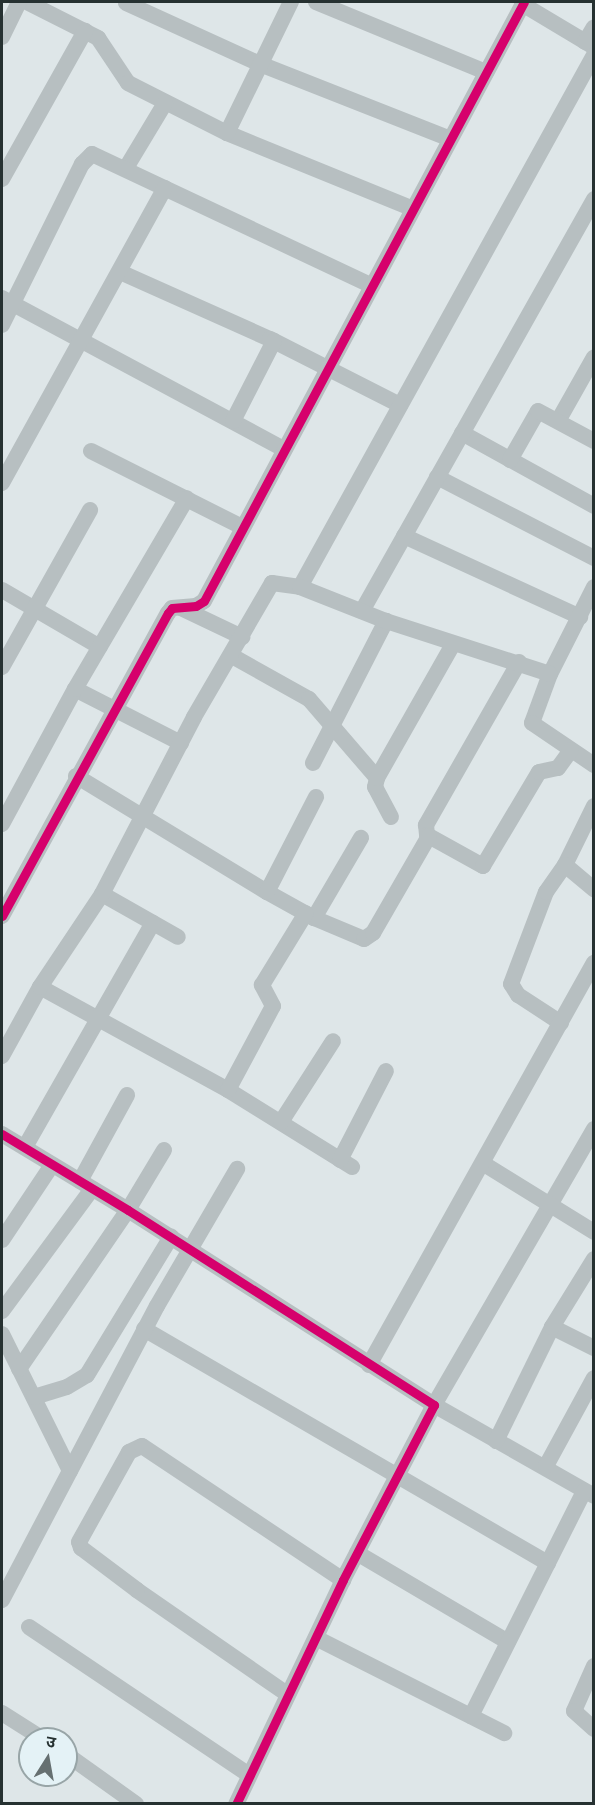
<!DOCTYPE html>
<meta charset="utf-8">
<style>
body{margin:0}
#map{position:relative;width:595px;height:1805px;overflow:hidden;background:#dee6e8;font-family:Ubuntu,"Noto Sans Devanagari",sans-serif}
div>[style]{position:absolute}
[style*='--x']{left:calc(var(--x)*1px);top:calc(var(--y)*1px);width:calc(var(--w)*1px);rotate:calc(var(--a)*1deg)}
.minor>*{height:16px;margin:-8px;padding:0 8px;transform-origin:8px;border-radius:8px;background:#b7bfc1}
.cycleway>*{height:9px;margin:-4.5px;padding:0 4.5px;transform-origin:4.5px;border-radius:4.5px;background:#d6006c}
span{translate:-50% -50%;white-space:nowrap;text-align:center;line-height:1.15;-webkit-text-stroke:6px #e4f2f6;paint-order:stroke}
.frame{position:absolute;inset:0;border:3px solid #263131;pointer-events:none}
.north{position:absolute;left:18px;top:1727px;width:60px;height:60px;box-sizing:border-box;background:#e4f2f6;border:2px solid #98a5a7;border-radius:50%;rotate:11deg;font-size:16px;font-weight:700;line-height:24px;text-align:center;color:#263131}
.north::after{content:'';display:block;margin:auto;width:21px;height:27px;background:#667071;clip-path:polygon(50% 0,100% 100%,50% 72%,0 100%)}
</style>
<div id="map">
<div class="minor">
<div style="--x:27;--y:2;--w:80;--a:26.9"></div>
<div style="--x:98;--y:38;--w:54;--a:56.3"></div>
<div style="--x:128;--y:83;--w:111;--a:26.8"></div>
<div style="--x:227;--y:133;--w:201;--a:22.2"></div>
<div style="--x:316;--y:2;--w:184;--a:22.4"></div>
<div style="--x:126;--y:3;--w:147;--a:24.5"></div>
<div style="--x:260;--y:64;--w:204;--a:21.5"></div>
<div style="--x:522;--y:4;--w:84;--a:30.8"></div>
<div style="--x:2;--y:37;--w:39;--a:-64"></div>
<div style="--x:585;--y:42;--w:17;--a:-59"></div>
<div style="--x:227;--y:133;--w:146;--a:-64"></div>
<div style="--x:126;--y:168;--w:76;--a:-59"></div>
<div style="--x:2;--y:179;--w:170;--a:-60.7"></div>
<div style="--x:120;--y:272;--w:164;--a:24.1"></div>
<div style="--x:270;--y:339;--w:146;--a:26.9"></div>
<div style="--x:2;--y:298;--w:320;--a:28.2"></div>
<div style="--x:2;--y:325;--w:180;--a:-63.6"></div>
<div style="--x:82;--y:164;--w:14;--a:-45"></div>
<div style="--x:92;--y:154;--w:307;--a:25.2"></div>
<div style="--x:233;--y:421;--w:90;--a:-62.9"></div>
<div style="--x:558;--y:421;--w:73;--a:-60.6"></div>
<div style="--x:462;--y:433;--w:151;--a:28.9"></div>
<div style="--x:91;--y:451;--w:169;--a:26.7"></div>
<div style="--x:510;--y:460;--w:56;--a:-60.3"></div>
<div style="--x:538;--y:411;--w:64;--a:28.2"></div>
<div style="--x:437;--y:477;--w:177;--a:27.3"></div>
<div style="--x:2;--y:483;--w:337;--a:-61.1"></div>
<div style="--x:404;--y:536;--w:194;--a:24.7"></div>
<div style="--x:300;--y:587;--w:608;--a:-61.07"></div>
<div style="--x:594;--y:587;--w:97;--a:116.8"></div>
<div style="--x:550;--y:674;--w:52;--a:110.2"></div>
<div style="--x:532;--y:723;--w:75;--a:34.1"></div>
<div style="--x:2;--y:590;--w:113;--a:30.2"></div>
<div style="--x:181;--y:608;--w:68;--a:25.4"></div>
<div style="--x:362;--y:611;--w:473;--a:-60.6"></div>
<div style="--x:232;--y:656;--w:88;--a:29.2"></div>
<div style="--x:309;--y:699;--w:104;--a:49.3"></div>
<div style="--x:519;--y:662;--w:188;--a:119.7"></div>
<div style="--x:426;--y:825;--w:10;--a:84"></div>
<div style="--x:427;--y:835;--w:64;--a:29"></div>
<div style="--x:483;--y:866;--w:109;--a:-59.2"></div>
<div style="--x:539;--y:772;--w:19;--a:-12"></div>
<div style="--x:558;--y:768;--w:22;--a:-54"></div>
<div style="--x:2;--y:667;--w:180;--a:-60.7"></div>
<div style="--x:75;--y:689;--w:119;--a:27"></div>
<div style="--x:313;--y:763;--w:160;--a:-62.8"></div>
<div style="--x:76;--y:776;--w:223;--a:31.3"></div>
<div style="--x:267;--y:892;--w:54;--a:29"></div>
<div style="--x:314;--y:918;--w:54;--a:22.8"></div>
<div style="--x:364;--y:939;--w:11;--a:-34"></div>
<div style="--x:373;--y:933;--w:112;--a:-60"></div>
<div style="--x:594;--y:806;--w:66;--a:116.2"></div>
<div style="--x:565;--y:865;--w:38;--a:40"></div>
<div style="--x:391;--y:817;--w:34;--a:-118"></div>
<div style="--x:375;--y:787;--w:9;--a:-77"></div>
<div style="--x:377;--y:778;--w:154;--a:-60.4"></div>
<div style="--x:2;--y:824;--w:153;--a:-61.6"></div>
<div style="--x:75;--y:689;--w:221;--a:-59.6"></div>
<div style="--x:267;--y:892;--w:107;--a:-62.7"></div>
<div style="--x:102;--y:894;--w:87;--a:29.5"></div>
<div style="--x:2;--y:916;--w:345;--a:-61.3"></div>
<div style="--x:168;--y:613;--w:6;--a:-51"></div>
<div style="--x:172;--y:608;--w:24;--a:-5"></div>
<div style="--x:196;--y:606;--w:9;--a:-32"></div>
<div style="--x:204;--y:601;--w:679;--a:-61.89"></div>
<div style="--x:314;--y:918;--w:93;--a:-59.6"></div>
<div style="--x:40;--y:987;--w:214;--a:28.7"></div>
<div style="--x:228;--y:1090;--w:146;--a:31.8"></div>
<div style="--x:561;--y:1023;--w:51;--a:-146.9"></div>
<div style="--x:518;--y:995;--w:13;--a:-122"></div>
<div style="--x:511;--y:984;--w:98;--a:-69.2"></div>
<div style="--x:546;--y:892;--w:33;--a:-55"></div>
<div style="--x:2;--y:1056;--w:79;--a:-61.2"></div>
<div style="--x:40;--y:987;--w:112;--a:-56.3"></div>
<div style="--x:102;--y:894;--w:199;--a:-62.5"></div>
<div style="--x:194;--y:717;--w:155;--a:-59.8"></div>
<div style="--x:272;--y:583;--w:28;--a:8"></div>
<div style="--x:300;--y:587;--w:92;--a:21.6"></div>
<div style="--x:386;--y:621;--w:172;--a:17.9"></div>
<div style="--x:228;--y:1090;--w:95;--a:-61.8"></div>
<div style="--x:273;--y:1006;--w:24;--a:-118"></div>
<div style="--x:262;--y:985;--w:84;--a:-58.6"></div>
<div style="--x:281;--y:1122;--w:96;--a:-57.3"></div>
<div style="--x:594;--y:1129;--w:319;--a:120.1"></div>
<div style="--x:434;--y:1405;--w:184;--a:29.6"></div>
<div style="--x:2;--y:1134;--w:147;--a:31.1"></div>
<div style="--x:128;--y:1210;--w:363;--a:32.5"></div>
<div style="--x:434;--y:1405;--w:197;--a:117.5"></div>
<div style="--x:343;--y:1580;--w:248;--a:115.5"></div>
<div style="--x:25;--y:1147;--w:258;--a:-60.3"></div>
<div style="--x:340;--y:1160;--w:100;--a:-62.7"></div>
<div style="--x:484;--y:1164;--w:129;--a:31.7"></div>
<div style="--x:80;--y:1181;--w:98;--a:-61.3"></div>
<div style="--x:2;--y:1240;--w:90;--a:-56.3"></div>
<div style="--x:2;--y:1311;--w:152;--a:-53.6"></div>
<div style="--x:552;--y:1327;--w:47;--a:26.6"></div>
<div style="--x:144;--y:1329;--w:467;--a:30.1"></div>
<div style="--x:2;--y:1334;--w:153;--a:63.6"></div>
<div style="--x:369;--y:1365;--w:461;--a:-60.8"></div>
<div style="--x:19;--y:1369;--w:193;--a:-55.6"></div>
<div style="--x:128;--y:1210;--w:70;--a:-59"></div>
<div style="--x:34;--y:1397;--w:34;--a:-17"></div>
<div style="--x:67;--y:1387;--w:23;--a:-31"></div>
<div style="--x:87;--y:1375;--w:162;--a:-58.7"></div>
<div style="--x:496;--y:1441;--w:127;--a:-63.8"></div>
<div style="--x:552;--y:1327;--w:80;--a:-58.3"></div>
<div style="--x:546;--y:1466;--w:100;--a:-61.4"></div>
<div style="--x:357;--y:1553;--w:175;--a:30.5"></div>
<div style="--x:2;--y:1600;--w:332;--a:-62.2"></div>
<div style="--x:157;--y:1306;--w:159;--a:-59.7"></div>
<div style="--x:29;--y:1627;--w:265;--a:33.9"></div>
<div style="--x:316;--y:1638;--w:211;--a:26.8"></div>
<div style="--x:594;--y:1666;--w:49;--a:114"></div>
<div style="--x:574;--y:1711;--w:27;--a:42"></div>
<div style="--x:287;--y:1694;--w:183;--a:-145.3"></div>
<div style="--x:137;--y:1590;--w:70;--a:-143.1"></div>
<div style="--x:81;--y:1548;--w:6;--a:-108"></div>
<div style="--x:79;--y:1542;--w:103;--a:-60.9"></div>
<div style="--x:129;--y:1452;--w:14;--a:-25"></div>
<div style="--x:142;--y:1446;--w:242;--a:33.7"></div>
<div style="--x:2;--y:1713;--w:49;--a:32.4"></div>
<div style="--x:471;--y:1716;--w:252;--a:-63.3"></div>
<div style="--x:66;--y:1754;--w:86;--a:35.5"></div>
</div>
<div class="cycleway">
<div style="--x:2;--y:916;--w:345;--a:-61.3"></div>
<div style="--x:168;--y:613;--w:6;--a:-51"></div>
<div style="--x:172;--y:608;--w:24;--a:-5"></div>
<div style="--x:196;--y:606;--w:9;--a:-32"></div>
<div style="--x:204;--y:601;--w:679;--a:-61.89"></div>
<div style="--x:2;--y:1134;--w:147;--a:31.1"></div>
<div style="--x:128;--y:1210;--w:363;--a:32.5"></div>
<div style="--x:434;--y:1405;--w:197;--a:117.5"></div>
<div style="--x:343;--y:1580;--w:248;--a:115.5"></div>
</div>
<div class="frame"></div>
<div class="north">उ</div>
</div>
